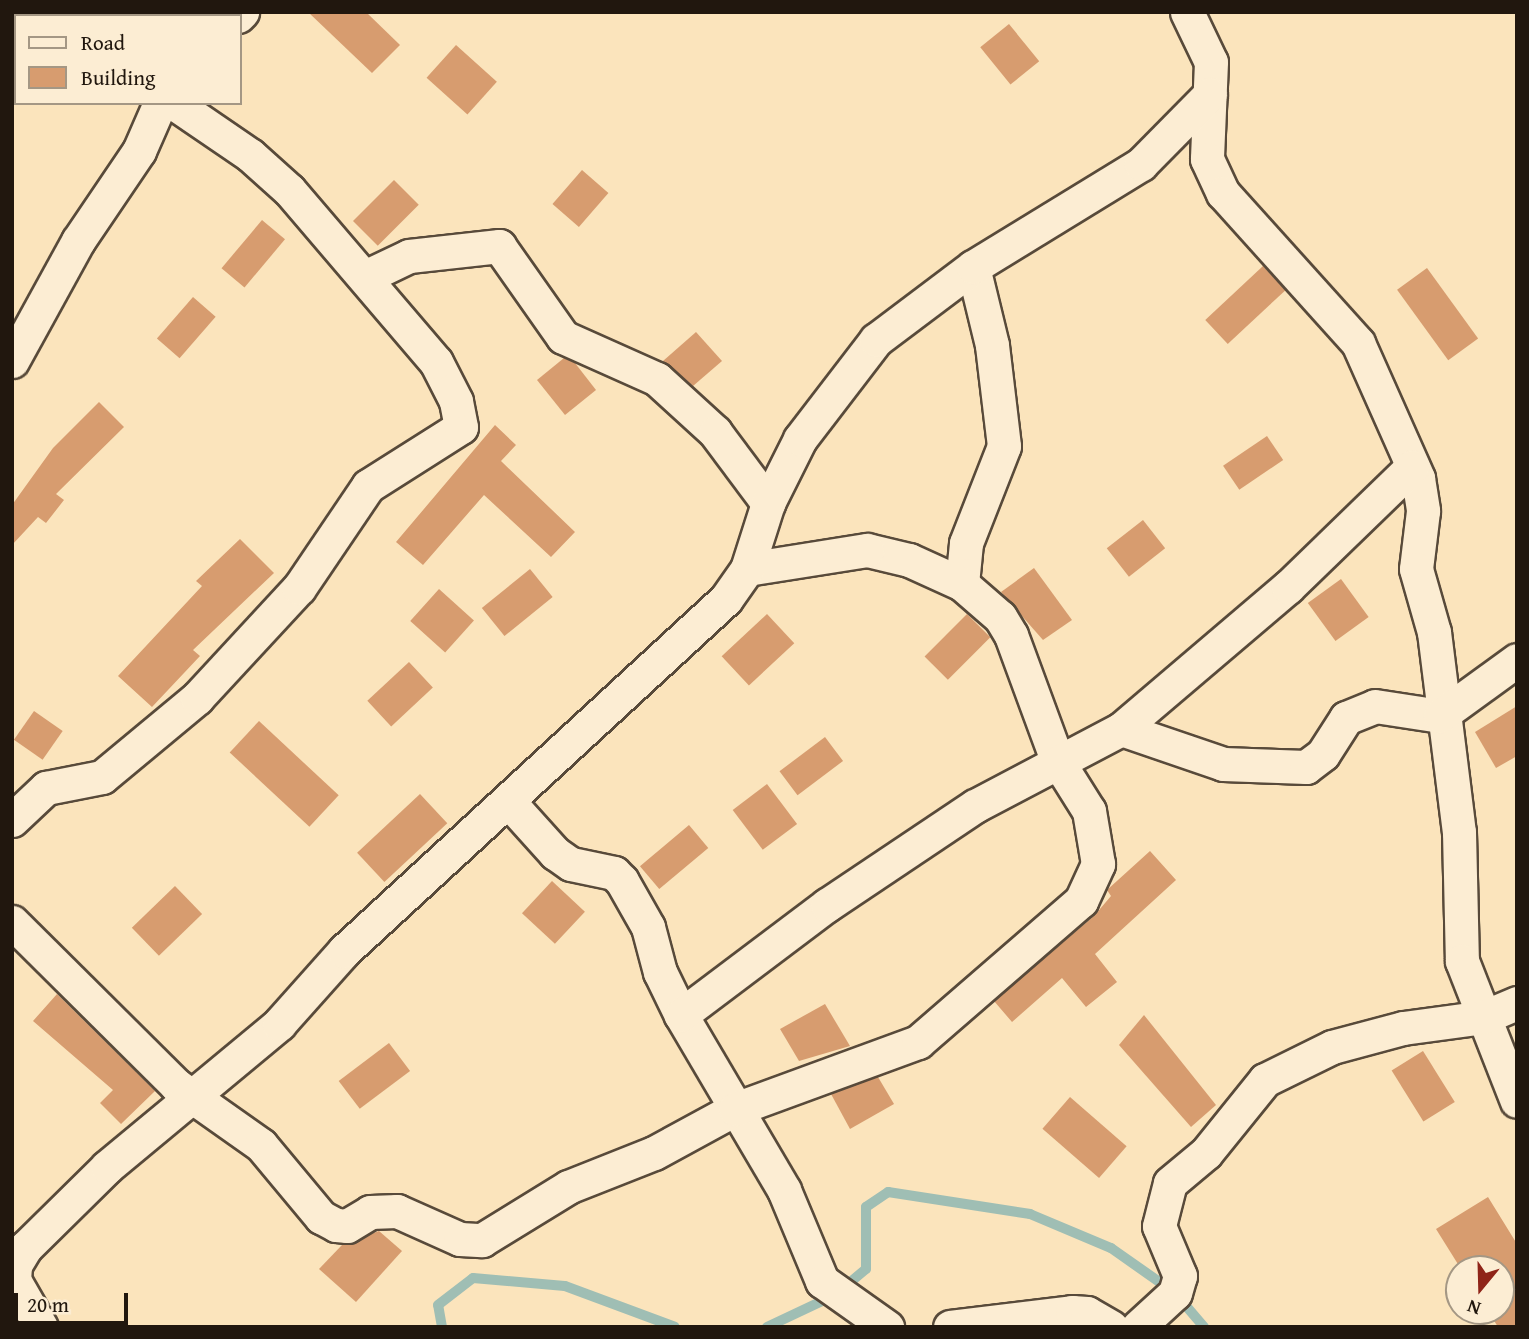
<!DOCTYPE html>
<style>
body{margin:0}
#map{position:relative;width:1529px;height:1339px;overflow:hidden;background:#fbe4bc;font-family:"Gentium Book Plus",serif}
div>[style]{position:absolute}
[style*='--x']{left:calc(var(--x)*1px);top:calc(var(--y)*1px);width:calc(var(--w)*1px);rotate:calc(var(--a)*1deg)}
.stream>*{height:10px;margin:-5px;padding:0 5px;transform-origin:5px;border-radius:5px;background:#9fbeb4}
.building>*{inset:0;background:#d79c6f;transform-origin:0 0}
.roads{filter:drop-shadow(2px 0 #584a3a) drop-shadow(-2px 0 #584a3a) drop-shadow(0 2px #584a3a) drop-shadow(0 -2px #584a3a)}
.minor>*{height:33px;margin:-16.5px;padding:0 16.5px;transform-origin:16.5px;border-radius:16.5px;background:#fcedd3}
span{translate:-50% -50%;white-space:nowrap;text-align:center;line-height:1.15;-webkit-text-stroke:6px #fcedd3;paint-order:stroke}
.frame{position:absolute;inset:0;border:14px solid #21170e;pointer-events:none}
.legend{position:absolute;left:14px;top:14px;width:228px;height:91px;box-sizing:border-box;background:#fcedd3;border:2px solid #a49784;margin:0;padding:9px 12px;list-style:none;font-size:21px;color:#21170e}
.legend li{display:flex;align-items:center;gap:14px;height:35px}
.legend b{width:35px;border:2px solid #a49784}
.north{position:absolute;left:1445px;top:1255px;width:70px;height:70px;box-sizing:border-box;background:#fcedd3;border:2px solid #a49784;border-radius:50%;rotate:199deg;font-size:19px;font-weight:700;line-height:28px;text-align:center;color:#21170e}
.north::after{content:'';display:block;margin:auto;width:24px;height:32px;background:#8f2418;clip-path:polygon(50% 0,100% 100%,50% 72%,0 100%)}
.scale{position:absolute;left:14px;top:1293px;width:114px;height:32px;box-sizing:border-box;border:4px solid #21170e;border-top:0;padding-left:9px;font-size:21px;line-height:24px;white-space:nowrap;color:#21170e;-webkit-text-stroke:5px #fcedd3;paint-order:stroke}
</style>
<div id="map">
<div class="stream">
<div style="--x:442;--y:1327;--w:22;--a:-100"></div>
<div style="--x:438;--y:1305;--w:44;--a:-37.6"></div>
<div style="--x:473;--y:1278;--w:92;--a:5"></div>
<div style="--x:565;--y:1286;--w:117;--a:20.4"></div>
<div style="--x:767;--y:1327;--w:75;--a:-25.2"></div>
<div style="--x:835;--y:1295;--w:40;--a:-40"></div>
<div style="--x:866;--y:1269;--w:62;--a:-90"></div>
<div style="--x:866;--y:1207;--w:27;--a:-34"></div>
<div style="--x:888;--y:1192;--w:144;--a:8.8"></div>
<div style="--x:1030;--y:1214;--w:88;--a:22.8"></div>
<div style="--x:1111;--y:1248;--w:78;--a:35.1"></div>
<div style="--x:1175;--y:1293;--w:45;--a:49.5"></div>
</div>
<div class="building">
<div style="clip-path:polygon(308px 12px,366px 12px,400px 45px,372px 73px)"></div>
<div style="left:1009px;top:24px;width:48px;height:37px;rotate:51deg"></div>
<div style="left:456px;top:45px;width:55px;height:44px;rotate:42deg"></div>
<div style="left:582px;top:170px;width:35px;height:45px;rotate:41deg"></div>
<div style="left:394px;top:180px;width:35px;height:58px;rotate:45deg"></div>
<div style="left:262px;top:220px;width:30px;height:63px;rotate:40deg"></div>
<div style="left:1263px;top:266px;width:33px;height:79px;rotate:47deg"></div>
<div style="left:1427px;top:268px;width:87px;height:37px;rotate:54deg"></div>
<div style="left:193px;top:297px;width:30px;height:55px;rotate:41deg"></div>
<div style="clip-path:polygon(696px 332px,722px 361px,693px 386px,663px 361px)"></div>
<div style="clip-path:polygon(564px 358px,575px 363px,596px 390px,565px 415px,537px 380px)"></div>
<div style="clip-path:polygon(99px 402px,124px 427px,56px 494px,64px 500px,46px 523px,38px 517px,12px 545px,12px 505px,53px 448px)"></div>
<div style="clip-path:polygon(495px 425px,516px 445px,501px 461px,575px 532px,551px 557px,484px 495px,423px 565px,396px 542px)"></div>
<div style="left:1267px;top:436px;width:29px;height:53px;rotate:56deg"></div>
<div style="left:1143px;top:520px;width:36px;height:46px;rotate:52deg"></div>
<div style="clip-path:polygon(240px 539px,274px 573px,193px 650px,200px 656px,152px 707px,118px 676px,202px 586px,196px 581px)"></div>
<div style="clip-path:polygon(1034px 568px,1072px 620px,1043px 640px,1001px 592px)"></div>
<div style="left:530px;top:569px;width:36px;height:62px;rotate:51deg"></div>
<div style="left:1341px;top:579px;width:47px;height:41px;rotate:54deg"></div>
<div style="left:439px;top:589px;width:47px;height:43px;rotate:42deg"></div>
<div style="left:767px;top:614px;width:40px;height:62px;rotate:47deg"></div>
<div style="left:967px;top:614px;width:33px;height:60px;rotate:45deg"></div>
<div style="left:409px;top:662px;width:35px;height:57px;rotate:47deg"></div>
<div style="clip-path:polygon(1517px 706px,1517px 756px,1496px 768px,1475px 732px)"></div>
<div style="left:34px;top:711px;width:35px;height:35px;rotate:35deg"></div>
<div style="left:259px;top:721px;width:109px;height:43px;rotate:43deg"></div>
<div style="left:825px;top:737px;width:30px;height:57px;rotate:53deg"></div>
<div style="left:767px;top:784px;width:50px;height:43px;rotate:53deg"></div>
<div style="left:420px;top:794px;width:40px;height:86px;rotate:47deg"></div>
<div style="left:689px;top:825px;width:30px;height:64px;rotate:50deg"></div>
<div style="clip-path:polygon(1150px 851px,1176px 880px,1095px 954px,1117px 982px,1086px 1007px,1062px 978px,1012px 1022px,994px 1001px,1094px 916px,1111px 896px,1107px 890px)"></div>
<div style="left:552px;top:881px;width:45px;height:44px;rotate:43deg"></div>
<div style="left:175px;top:886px;width:39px;height:60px;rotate:46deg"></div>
<div style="clip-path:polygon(57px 994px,155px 1091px,121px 1124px,100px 1103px,113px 1090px,33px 1021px)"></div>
<div style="clip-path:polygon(825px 1004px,850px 1046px,799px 1061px,780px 1029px)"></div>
<div style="clip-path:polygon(1144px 1015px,1216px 1105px,1191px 1127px,1119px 1045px)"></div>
<div style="left:389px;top:1043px;width:35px;height:63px;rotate:53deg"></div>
<div style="left:1423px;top:1051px;width:60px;height:37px;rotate:58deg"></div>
<div style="clip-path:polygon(878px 1077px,894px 1104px,850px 1129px,831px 1094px)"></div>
<div style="left:1070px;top:1097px;width:75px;height:42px;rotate:41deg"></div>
<div style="clip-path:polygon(1488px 1197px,1517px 1244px,1517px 1327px,1498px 1327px,1488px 1311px,1501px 1311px,1501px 1269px,1461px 1269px,1436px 1229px)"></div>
<div style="clip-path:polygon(379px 1231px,402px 1251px,356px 1302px,319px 1269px,342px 1245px)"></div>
</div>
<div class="roads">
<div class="minor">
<div style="--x:99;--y:12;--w:5;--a:53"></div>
<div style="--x:1187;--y:12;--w:55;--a:64.4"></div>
<div style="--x:1211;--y:62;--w:97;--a:92.4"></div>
<div style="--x:1207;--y:159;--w:38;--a:65"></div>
<div style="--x:1223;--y:193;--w:202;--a:48"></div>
<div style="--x:1358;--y:343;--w:148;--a:66"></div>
<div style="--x:1418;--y:478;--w:33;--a:81"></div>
<div style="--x:1423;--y:511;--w:58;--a:96.9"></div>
<div style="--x:1416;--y:569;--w:66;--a:74.1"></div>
<div style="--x:1434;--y:632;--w:202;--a:82.9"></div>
<div style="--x:1459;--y:832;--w:129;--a:88.7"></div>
<div style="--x:1462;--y:961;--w:150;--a:68.6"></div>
<div style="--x:238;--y:16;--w:6;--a:-45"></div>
<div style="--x:365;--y:277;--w:49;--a:-25.5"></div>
<div style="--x:409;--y:256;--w:91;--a:-6.3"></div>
<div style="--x:499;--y:246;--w:111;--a:54.9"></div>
<div style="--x:563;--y:337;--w:103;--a:24.1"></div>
<div style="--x:657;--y:379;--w:79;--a:42.4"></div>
<div style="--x:715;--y:432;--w:89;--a:53.3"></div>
<div style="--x:12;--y:361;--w:137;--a:-61.2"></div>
<div style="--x:78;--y:241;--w:109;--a:-55.9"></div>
<div style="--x:139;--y:151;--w:52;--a:-66.4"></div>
<div style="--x:962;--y:584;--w:41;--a:-84.4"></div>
<div style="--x:966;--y:543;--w:104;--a:-68.6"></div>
<div style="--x:1004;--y:446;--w:102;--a:-96.8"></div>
<div style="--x:992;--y:345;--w:80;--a:-103.7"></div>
<div style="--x:1121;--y:729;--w:219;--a:-40.4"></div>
<div style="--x:1288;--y:587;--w:173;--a:-44.1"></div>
<div style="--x:509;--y:802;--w:69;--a:48"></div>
<div style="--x:555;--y:853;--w:19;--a:35"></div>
<div style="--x:571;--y:864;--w:44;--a:11.8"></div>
<div style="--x:614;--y:873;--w:11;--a:45"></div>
<div style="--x:622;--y:881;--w:53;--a:60.5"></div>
<div style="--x:648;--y:927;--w:47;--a:75.1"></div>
<div style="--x:660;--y:972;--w:48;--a:64"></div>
<div style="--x:681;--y:1015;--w:203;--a:59.5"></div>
<div style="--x:784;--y:1190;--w:99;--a:67.3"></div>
<div style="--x:822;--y:1281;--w:80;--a:35.3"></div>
<div style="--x:12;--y:820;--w:47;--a:-43.3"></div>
<div style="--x:46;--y:788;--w:57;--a:-11.1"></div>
<div style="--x:102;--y:777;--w:124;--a:-39.7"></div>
<div style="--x:197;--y:698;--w:150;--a:-47.2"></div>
<div style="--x:299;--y:588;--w:123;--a:-55.9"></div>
<div style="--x:368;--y:486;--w:110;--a:-32.4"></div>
<div style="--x:461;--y:427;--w:26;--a:-101"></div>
<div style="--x:456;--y:401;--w:44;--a:-117.1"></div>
<div style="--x:436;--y:362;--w:226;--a:-130.5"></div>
<div style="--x:289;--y:190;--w:52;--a:-138.1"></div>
<div style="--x:250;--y:155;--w:92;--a:-145.6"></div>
<div style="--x:12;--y:922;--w:231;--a:44.8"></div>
<div style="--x:176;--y:1085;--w:104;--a:35.2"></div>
<div style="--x:261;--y:1145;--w:94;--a:50.2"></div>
<div style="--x:321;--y:1217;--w:17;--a:28"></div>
<div style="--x:336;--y:1225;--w:11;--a:5"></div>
<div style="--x:347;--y:1226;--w:27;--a:-31"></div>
<div style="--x:370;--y:1212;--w:27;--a:-2"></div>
<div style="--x:397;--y:1211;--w:69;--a:24"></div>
<div style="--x:460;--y:1239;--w:22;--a:3"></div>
<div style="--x:482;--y:1240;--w:101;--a:-31.6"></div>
<div style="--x:568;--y:1187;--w:92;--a:-21.6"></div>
<div style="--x:654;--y:1153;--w:92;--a:-28.5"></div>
<div style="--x:735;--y:1109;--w:195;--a:-20.1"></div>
<div style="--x:918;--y:1042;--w:216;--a:-40.9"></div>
<div style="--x:1081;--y:901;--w:41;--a:-65.3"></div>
<div style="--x:1098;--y:864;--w:54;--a:-99.6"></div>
<div style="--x:1089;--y:811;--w:60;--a:-122.1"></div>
<div style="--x:1057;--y:760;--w:133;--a:-110.2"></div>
<div style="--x:1011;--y:635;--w:21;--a:-121"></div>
<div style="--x:1000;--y:617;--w:50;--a:-139"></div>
<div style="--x:962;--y:584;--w:58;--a:-155.6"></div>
<div style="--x:909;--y:560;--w:43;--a:-166.6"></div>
<div style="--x:867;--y:550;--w:121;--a:171"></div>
<div style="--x:681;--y:1015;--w:183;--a:-37"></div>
<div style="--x:827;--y:905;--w:178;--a:-33.8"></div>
<div style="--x:975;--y:806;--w:165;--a:-27.8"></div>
<div style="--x:1121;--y:729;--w:108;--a:18.9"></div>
<div style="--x:1223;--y:764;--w:83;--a:2.1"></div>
<div style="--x:1306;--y:767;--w:21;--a:-37"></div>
<div style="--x:1323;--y:754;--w:43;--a:-57.4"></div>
<div style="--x:1346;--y:718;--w:31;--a:-22"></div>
<div style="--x:1375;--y:706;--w:66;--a:8.7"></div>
<div style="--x:1440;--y:716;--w:95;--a:-36"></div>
<div style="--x:41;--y:1327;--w:54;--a:-119.9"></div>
<div style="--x:14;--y:1280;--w:15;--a:-86"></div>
<div style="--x:15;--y:1265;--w:21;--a:-59"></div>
<div style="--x:26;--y:1247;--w:114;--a:-44.6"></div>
<div style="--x:107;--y:1167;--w:224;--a:-39.7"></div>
<div style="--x:279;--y:1024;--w:98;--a:-48.3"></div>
<div style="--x:344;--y:951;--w:519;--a:-42.66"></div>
<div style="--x:726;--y:599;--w:37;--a:-55"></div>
<div style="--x:747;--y:569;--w:69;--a:-72.3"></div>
<div style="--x:768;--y:503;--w:72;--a:-63.4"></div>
<div style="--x:800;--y:439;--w:125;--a:-52.5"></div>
<div style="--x:876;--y:340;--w:121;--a:-37"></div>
<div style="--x:973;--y:267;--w:197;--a:-31.5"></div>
<div style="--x:1141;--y:164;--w:98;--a:-45.4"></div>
<div style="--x:950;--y:1327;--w:123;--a:-7"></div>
<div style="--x:1072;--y:1312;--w:15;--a:4"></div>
<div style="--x:1087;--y:1313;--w:28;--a:30"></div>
<div style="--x:1138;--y:1327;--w:50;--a:-42.6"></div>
<div style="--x:1175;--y:1293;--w:18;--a:-74"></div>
<div style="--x:1180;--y:1276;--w:54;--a:-112.8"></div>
<div style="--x:1159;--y:1226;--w:44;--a:-75.7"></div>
<div style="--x:1170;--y:1183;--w:47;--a:-39.8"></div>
<div style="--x:1206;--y:1153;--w:94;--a:-51.1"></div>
<div style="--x:1265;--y:1080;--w:75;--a:-26.2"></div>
<div style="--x:1332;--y:1047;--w:73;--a:-15"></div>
<div style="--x:1403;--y:1028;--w:82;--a:-7.7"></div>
<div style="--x:1484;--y:1017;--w:36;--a:-23"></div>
</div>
</div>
<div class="frame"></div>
<ul class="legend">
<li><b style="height:9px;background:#fcedd3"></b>Road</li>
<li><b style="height:19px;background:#d79c6f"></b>Building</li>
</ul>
<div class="north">N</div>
<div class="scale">20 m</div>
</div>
